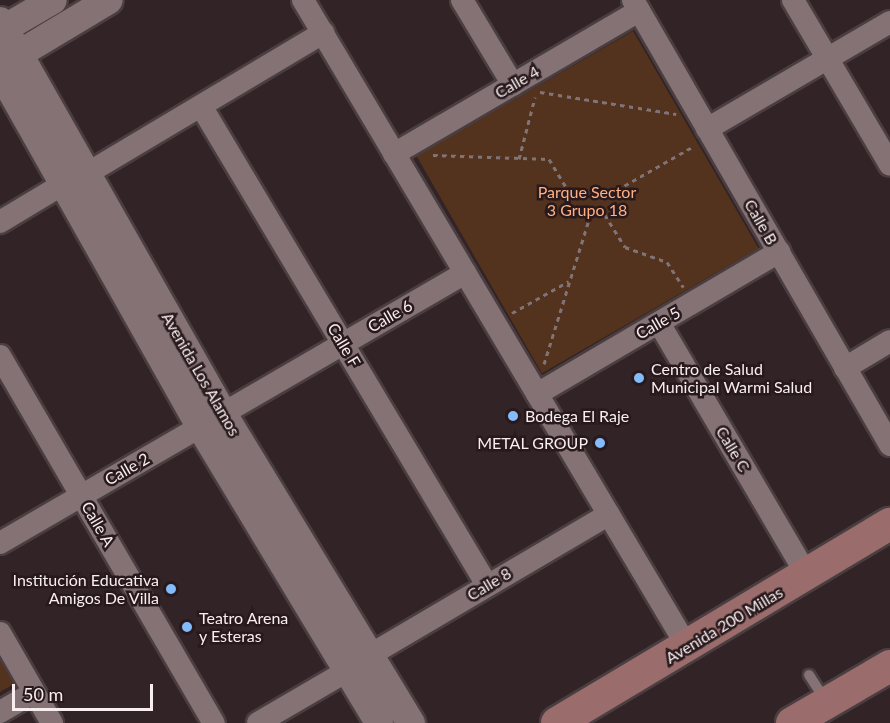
<!DOCTYPE html>
<meta charset="utf-8">
<style>
body{margin:0}
#map{position:relative;width:890px;height:723px;overflow:hidden;background:#322326;font-family:Lato,sans-serif}
div>[style]{position:absolute}
[style*='--x']{left:calc(var(--x)*1px);top:calc(var(--y)*1px);width:calc(var(--w)*1px);rotate:calc(var(--a)*1deg)}
.green>*{inset:0;background:#53321e;transform-origin:0 0}
.path>*{height:3px;margin-top:-1.5px;transform-origin:0;background:repeating-linear-gradient(90deg,#817476 0 4.5px,transparent 0 9px)}
.roads{filter:drop-shadow(2px 0 #4a3e40) drop-shadow(-2px 0 #4a3e40) drop-shadow(0 2px #4a3e40) drop-shadow(0 -2px #4a3e40)}
.service>*{height:10px;margin:-5px;padding:0 5px;transform-origin:5px;border-radius:5px;background:#847275}
.minor>*{height:22px;margin:-11px;padding:0 11px;transform-origin:11px;border-radius:11px;background:#847275}
.tertiary>*{height:28px;margin:-14px;padding:0 14px;transform-origin:14px;border-radius:14px;background:#847275}
.secondary>*{height:32px;margin:-16px;padding:0 16px;transform-origin:16px;border-radius:16px;background:#9a6d6c}
.dots>*{width:16px;height:16px;translate:-50% -50%;box-sizing:border-box;border:3px solid #28191c;border-radius:50%}
span{translate:-50% -50%;white-space:nowrap;text-align:center;line-height:1.15;-webkit-text-stroke:5px #28191c;paint-order:stroke}
.street-label{font-size:16px;color:#f8eef0}
.park-label{font-size:16px;color:#ffaf82}
.poi-label{font-size:16px;color:#f8eef0}
.left{translate:0 -50%;text-align:left}
.right{translate:-100% -50%;text-align:right}
.scale{position:absolute;left:12px;top:684px;width:141px;height:27px;box-sizing:border-box;border:3px solid #f8eef0;border-top:0;padding-left:8px;font-size:18px;line-height:21px;white-space:nowrap;color:#f8eef0;-webkit-text-stroke:4px #28191c;paint-order:stroke}
</style>
<div id="map">
<div class="green">
<div style="left:633px;top:31px;width:251px;height:250px;rotate:60deg"></div>
<div style="clip-path:polygon(0 659px,14px 684px,0 692px)"></div>
</div>
<div class="path">
<div style="--x:540;--y:92;--w:138;--a:9.2"></div>
<div style="--x:433;--y:155;--w:116;--a:2"></div>
<div style="--x:549;--y:159;--w:44;--a:58.8"></div>
<div style="--x:519;--y:159;--w:64;--a:-75.5"></div>
<div style="--x:601;--y:199;--w:107;--a:-29.7"></div>
<div style="--x:600;--y:207;--w:47;--a:58"></div>
<div style="--x:625;--y:247;--w:45;--a:19.7"></div>
<div style="--x:667;--y:262;--w:30;--a:57"></div>
<div style="--x:512;--y:313;--w:65;--a:-29.3"></div>
<div style="--x:544;--y:364;--w:155;--a:-72.7"></div>
</div>
<div class="roads">
<div class="service">
<div style="--x:809;--y:675;--w:30;--a:57"></div>
</div>
<div class="minor">
<div style="--x:303;--y:0;--w:754;--a:59.28"></div>
<div style="--x:462;--y:0;--w:99;--a:59"></div>
<div style="--x:633;--y:0;--w:514;--a:59.99"></div>
<div style="--x:793;--y:0;--w:191;--a:59.5"></div>
<div style="--x:201;--y:106;--w:558;--a:59.16"></div>
<div style="--x:707;--y:129;--w:212;--a:-30.3"></div>
<div style="--x:394;--y:154;--w:284;--a:-30.3"></div>
<div style="--x:88;--y:173;--w:274;--a:-30.8"></div>
<div style="--x:0;--y:222;--w:76;--a:-31"></div>
<div style="--x:659;--y:323;--w:292;--a:59.6"></div>
<div style="--x:0;--y:356;--w:425;--a:59.8"></div>
<div style="--x:845;--y:368;--w:52;--a:-31"></div>
<div style="--x:537;--y:394;--w:281;--a:-30.4"></div>
<div style="--x:0;--y:543;--w:538;--a:-30.14"></div>
<div style="--x:0;--y:633;--w:104;--a:60"></div>
<div style="--x:370;--y:655;--w:277;--a:-30.5"></div>
<div style="--x:0;--y:712;--w:39;--a:-30"></div>
<div style="--x:258;--y:723;--w:103;--a:-30.3"></div>
</div>
<div class="tertiary">
<div style="--x:0;--y:21;--w:452;--a:60.4"></div>
<div style="--x:223;--y:414;--w:362;--a:58.7"></div>
<div style="--x:0;--y:31;--w:61;--a:-30.3"></div>
<div style="--x:4;--y:63;--w:122;--a:-31"></div>
<div style="--x:0;--y:71;--w:407;--a:60.6"></div>
<div style="--x:200;--y:426;--w:347;--a:58.9"></div>
</div>
<div class="secondary">
<div style="--x:557;--y:723;--w:388;--a:-30.9"></div>
<div style="--x:792;--y:723;--w:113;--a:-30.2"></div>
</div>
</div>
<div class="dots">
<div style="left:639px;top:378px;background:#84bcfb"></div>
<div style="left:513px;top:416px;background:#84bcfb"></div>
<div style="left:600px;top:443px;background:#84bcfb"></div>
<div style="left:171px;top:589px;background:#84bcfb"></div>
<div style="left:187px;top:627px;background:#84bcfb"></div>
</div>
<div class="street-label">
<span style="left:517px;top:82px;rotate:-30deg">Calle 4</span>
<span style="left:761px;top:222px;rotate:60deg">Calle B</span>
<span style="left:390px;top:316px;rotate:-30deg">Calle 6</span>
<span style="left:658px;top:323px;rotate:-30deg">Calle 5</span>
<span style="left:344px;top:345px;rotate:59deg">Calle F</span>
<span style="left:201px;top:374px;rotate:60deg">Avenida Los Alamos</span>
<span style="left:733px;top:449px;rotate:59deg">Calle C</span>
<span style="left:127px;top:469px;rotate:-30deg">Calle 2</span>
<span style="left:98px;top:524px;rotate:60deg">Calle A</span>
<span style="left:489px;top:584px;rotate:-31deg">Calle 8</span>
<span style="left:724px;top:625px;rotate:-31deg">Avenida 200 Millas</span>
</div>
<div class="park-label">
<span style="left:587px;top:201px">Parque Sector<br>3 Grupo 18</span>
</div>
<div class="poi-label">
<span class="left" style="left:651px;top:378px">Centro de Salud<br>Municipal Warmi Salud</span>
<span class="left" style="left:525px;top:416px">Bodega El Raje</span>
<span class="right" style="left:588px;top:443px">METAL GROUP</span>
<span class="right" style="left:159px;top:589px">Institución Educativa<br>Amigos De Villa</span>
<span class="left" style="left:199px;top:627px">Teatro Arena<br>y Esteras</span>
</div>
<div class="scale">50 m</div>
</div>
